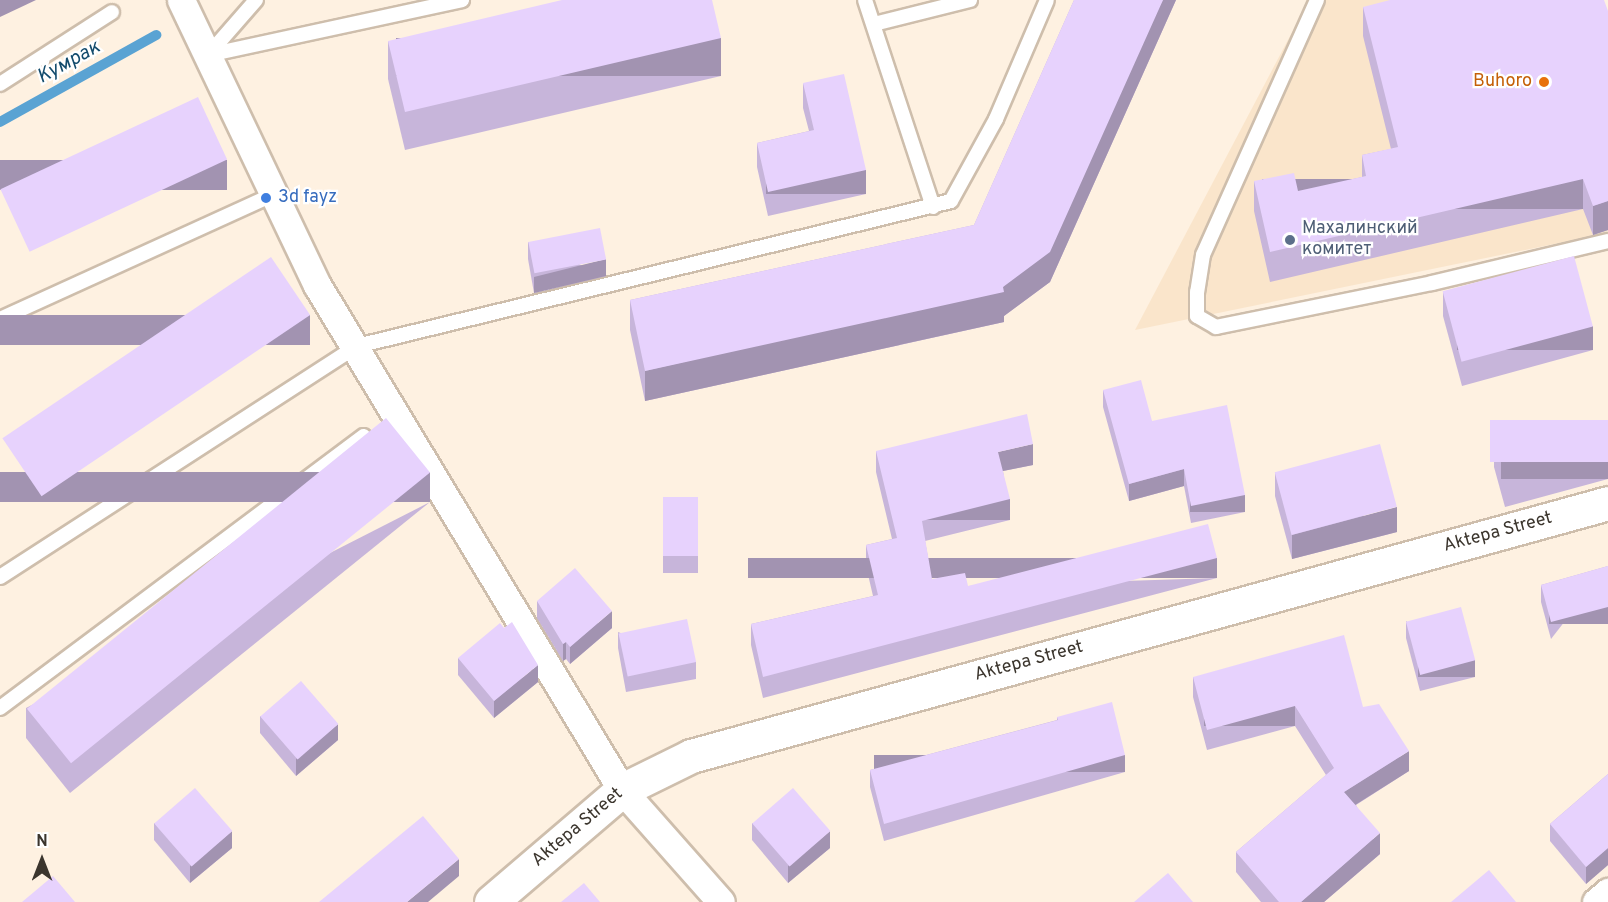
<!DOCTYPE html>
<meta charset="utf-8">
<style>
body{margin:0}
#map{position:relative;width:1608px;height:902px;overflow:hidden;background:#fef1e1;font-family:Overpass,sans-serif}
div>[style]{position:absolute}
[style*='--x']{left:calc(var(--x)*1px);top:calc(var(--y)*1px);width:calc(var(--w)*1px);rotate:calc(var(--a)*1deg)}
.built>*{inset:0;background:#fae5cb}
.stream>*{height:10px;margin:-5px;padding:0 5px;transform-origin:5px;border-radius:5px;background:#5aa3d3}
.roads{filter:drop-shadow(2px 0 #cebeac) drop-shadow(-2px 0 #cebeac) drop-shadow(0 2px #cebeac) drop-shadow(0 -2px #cebeac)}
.service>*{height:14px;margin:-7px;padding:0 7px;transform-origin:7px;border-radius:7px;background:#fff}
.minor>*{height:27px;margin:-13.5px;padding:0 13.5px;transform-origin:13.5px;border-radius:13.5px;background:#fff}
.tertiary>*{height:33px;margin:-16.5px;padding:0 16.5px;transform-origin:16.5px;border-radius:16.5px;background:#fff}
.wall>*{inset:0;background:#c7b5da;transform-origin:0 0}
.shaded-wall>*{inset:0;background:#a293b1;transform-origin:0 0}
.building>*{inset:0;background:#e7d2fd;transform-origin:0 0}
.dots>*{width:16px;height:16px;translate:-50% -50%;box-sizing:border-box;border:3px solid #fff;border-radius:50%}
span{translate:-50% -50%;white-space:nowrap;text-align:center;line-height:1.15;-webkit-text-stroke:4.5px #fff;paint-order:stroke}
.food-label{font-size:18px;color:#c56008}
.right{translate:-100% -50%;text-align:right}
.shop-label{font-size:18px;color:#366cbe}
.left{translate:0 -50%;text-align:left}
.service-label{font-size:18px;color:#4e5e75}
.street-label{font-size:18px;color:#3b352d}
.water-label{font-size:20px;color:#134b6c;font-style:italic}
.north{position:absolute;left:12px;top:830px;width:60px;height:60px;-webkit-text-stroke:4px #fff;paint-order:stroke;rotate:0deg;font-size:16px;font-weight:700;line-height:24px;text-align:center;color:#3b352d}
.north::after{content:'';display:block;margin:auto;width:21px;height:27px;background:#3b352d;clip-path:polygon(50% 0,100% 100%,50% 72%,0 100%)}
</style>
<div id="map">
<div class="built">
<div style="clip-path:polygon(1309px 0,1593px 0,1608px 40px,1608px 231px,1593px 236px,1135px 330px)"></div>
</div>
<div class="stream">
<div style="--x:0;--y:122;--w:179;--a:-29.1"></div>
</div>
<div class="roads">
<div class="service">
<div style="--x:865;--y:0;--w:218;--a:71.8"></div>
<div style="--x:1317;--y:0;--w:279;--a:114.1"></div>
<div style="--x:1203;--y:255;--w:37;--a:99"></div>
<div style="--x:1197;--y:292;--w:24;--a:90"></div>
<div style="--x:1197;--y:316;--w:22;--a:30"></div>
<div style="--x:1216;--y:327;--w:220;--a:-11.5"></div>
<div style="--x:1432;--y:283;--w:181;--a:-13.4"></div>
<div style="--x:874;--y:24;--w:99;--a:-14"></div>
<div style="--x:208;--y:55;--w:260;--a:-12.2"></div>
<div style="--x:208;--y:55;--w:73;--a:-48.9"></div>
<div style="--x:0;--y:84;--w:133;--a:-32.7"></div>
<div style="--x:0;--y:319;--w:301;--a:-24.5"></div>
<div style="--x:0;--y:577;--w:425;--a:-32.9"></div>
<div style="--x:357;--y:346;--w:611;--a:-13.72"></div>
<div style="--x:951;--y:201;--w:94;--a:-61.2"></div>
<div style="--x:996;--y:119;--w:129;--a:-66.8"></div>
<div style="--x:0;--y:708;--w:454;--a:-36.8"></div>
</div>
<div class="minor">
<div style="--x:181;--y:0;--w:316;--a:64.5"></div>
<div style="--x:317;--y:285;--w:590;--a:58.87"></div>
<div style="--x:622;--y:790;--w:149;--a:48.5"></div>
<div style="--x:1596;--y:902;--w:16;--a:-40"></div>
</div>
<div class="tertiary">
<div style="--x:491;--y:902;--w:172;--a:-40.5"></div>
<div style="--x:622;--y:790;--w:77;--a:-26.2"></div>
<div style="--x:691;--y:756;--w:951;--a:-15.42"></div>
</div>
</div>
<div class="wall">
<div style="clip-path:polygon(1074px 0,1176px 0,1050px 282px,1004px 316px,1004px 322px,645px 401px,630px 330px,630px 300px,974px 225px)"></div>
<div style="clip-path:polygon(1363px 7px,1608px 11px,1608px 230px,1593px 235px,1583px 209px,1270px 282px,1254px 211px,1254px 181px,1298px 191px,1362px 177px,1362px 155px,1391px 149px,1363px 36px)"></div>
<div style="clip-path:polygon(388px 41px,721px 76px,405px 150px,388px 79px)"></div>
<div style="clip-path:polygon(803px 83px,866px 194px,768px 216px,757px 167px,757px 143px,809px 131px,803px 108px)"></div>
<div style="clip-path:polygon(528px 242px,606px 276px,534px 293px,528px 259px)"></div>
<div style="clip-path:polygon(1443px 292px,1593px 350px,1462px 386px,1443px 316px)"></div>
<div style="clip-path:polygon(1103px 390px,1152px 421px,1245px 512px,1191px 523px,1184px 486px,1129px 501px,1103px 407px)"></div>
<div style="clip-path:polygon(1608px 420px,1608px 479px,1505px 507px,1494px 467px,1494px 450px)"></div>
<div style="clip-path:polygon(876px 451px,1033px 465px,1003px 471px,1010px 520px,925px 541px,932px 579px,968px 586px,1217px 578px,763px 698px,751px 645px,751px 624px,873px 596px,866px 566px,866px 545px,892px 539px,876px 472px)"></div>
<div style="clip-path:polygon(1275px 472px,1397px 532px,1292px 559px,1275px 496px)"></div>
<div style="left:663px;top:497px;width:35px;height:76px"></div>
<div style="clip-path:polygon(430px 502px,70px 793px,26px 738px,26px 708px)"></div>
<div style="clip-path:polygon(1608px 566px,1551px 639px,1541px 602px,1541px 585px)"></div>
<div style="clip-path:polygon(537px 601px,612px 628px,570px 664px,566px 659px,563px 661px,537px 618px)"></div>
<div style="clip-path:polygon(1406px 621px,1475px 677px,1420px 691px,1406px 638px)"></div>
<div style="clip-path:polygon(618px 632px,696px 662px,696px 679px,626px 692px,618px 648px)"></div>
<div style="clip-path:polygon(458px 658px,538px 682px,494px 718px,458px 675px)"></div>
<div style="clip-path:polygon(1193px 677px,1363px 707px,1409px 771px,1356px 805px,1380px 854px,1324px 902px,1261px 902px,1236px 872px,1236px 852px,1326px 775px,1295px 726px,1207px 750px,1193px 697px)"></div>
<div style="clip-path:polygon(260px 716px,338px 740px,296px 776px,260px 733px)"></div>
<div style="clip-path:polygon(1057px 717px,1125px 772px,884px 841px,870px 787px,870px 770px,1057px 720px)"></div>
<div style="clip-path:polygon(1608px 774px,1608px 865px,1586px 884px,1550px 841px,1550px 824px)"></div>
<div style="clip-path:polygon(154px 823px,232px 848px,190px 883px,154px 840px)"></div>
<div style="clip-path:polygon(752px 823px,830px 848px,788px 883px,752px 840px)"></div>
</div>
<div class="shaded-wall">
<div style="clip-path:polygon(0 0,36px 0,0 17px)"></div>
<div style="clip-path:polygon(1163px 0,1176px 0,1050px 282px,1004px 316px,1004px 322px,645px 401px,645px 371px,1003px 287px)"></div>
<div style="left:721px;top:38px;width:38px;height:325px;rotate:90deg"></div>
<div style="left:227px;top:160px;width:30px;height:250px;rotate:90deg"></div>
<div style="left:866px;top:170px;width:24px;height:100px;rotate:90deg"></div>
<div style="left:1583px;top:179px;width:30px;height:321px;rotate:90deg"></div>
<div style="clip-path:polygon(1608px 201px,1608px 230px,1593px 235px,1593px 206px)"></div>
<div style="clip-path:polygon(606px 259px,606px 276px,534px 293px,534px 277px)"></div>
<div style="left:310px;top:315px;width:30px;height:371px;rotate:90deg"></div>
<div style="left:1593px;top:326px;width:24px;height:136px;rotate:90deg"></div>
<div style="clip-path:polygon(1033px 444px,1033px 465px,998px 472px,998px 452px)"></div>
<div style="left:1608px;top:462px;width:17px;height:107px;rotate:90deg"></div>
<div style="clip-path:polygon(1184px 469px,1184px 486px,1129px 501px,1129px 484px)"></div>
<div style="left:430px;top:472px;width:30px;height:462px;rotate:90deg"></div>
<div style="left:1245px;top:495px;width:17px;height:55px;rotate:90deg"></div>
<div style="left:1010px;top:499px;width:21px;height:91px;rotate:90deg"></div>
<div style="clip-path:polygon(1397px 507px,1397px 532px,1292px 559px,1292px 535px)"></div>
<div style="left:1217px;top:558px;width:20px;height:469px;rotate:90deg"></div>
<div style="left:1608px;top:607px;width:17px;height:59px;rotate:90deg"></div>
<div style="clip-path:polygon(612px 611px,612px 628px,570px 664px,570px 647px)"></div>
<div style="clip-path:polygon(566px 642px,566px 659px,563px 661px,563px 644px)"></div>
<div style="left:1475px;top:660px;width:17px;height:57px;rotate:90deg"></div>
<div style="clip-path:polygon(538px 665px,538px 682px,494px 718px,494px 701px)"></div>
<div style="left:1295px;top:706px;width:20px;height:91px;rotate:90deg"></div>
<div style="clip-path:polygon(338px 724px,338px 740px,296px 776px,296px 759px)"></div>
<div style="clip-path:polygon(1409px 751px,1409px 771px,1344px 812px,1344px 792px)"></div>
<div style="left:1125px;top:755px;width:17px;height:251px;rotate:90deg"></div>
<div style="clip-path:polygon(232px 831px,232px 848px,190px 883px,190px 866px)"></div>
<div style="clip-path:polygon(830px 831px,830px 848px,788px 883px,788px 866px)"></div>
<div style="clip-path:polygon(1380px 833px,1380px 854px,1324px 902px,1301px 902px)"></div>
<div style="clip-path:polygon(1608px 848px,1608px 865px,1586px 884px,1586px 867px)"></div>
<div style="clip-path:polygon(459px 859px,459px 876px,428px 902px,407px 902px)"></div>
</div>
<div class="building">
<div style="clip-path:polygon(562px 0,712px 0,721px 38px,405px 112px,388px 41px)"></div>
<div style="clip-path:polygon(1074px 0,1163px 0,1050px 252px,1003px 287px,1004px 292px,645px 371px,630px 300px,974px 225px)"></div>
<div style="clip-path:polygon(1390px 0,1604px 0,1608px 11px,1608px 201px,1593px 206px,1583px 179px,1270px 252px,1254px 181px,1294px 173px,1298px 191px,1366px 176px,1362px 155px,1398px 147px,1363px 7px)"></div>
<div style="clip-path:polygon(844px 74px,866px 170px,768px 192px,757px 143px,814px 130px,803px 83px)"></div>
<div style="left:198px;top:97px;width:69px;height:218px;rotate:65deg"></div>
<div style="left:600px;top:228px;width:32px;height:73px;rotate:79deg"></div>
<div style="left:1574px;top:256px;width:73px;height:136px;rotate:75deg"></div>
<div style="left:271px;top:257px;width:70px;height:324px;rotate:56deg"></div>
<div style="clip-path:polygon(1141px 380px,1152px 421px,1227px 405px,1245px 495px,1191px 506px,1184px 469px,1129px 484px,1103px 390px)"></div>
<div style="clip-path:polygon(1027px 414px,1033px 444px,998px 452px,1010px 499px,922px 521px,932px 579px,965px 573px,968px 586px,1208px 524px,1217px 558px,763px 677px,751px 624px,878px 595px,866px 545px,897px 538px,876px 451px)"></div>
<div style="left:386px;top:418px;width:70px;height:462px;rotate:51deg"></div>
<div style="left:1608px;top:420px;width:42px;height:118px;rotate:90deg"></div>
<div style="left:1380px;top:444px;width:65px;height:109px;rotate:75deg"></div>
<div style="left:663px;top:497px;width:35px;height:59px"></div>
<div style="clip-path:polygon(1608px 566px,1608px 607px,1551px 622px,1541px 585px)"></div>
<div style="clip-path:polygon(575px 568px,612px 611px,570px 647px,566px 642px,563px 644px,537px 601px)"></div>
<div style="left:1461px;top:607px;width:55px;height:57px;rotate:75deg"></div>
<div style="left:687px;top:619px;width:44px;height:70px;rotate:78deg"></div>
<div style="clip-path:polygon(512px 622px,538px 665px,494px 701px,458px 658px,500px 623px,504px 628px)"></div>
<div style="clip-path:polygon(1344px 635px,1363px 707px,1379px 704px,1409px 751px,1344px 792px,1380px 833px,1301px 902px,1279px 902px,1236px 852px,1334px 768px,1295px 706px,1207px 730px,1193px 677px)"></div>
<div style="left:301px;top:681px;width:57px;height:54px;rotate:49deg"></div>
<div style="clip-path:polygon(1112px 702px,1125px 755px,884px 824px,870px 770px,1058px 720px,1057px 717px)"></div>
<div style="clip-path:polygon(1608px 774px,1608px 848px,1586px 867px,1550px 824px)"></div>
<div style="left:195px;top:788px;width:57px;height:54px;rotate:49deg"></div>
<div style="left:793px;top:788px;width:57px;height:54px;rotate:49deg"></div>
<div style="clip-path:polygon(423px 816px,459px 859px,407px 902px,319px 902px)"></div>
<div style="clip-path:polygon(1489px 870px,1516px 902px,1451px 902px)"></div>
<div style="clip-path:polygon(1168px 873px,1193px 902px,1134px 902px)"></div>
<div style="clip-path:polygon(53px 876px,75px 902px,22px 902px)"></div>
<div style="clip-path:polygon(584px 883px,600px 902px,561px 902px)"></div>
</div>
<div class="dots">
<div style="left:1544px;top:82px;background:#e8710a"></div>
<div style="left:266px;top:198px;background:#3f7fe0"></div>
<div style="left:1290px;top:240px;background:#5c6f8a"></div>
</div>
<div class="food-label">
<span class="right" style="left:1532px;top:82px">Buhoro</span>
</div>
<div class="shop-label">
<span class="left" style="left:278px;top:198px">3d fayz</span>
</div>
<div class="service-label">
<span class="left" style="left:1302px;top:240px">Махалинский<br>комитет</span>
</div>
<div class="street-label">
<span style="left:1498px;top:533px;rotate:-15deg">Aktepa Street</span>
<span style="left:1029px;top:662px;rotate:-15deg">Aktepa Street</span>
<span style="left:578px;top:828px;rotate:-40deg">Aktepa Street</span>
</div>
<div class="water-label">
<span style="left:69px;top:63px;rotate:-29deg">Кумрак</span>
</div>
<div class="north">N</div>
</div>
